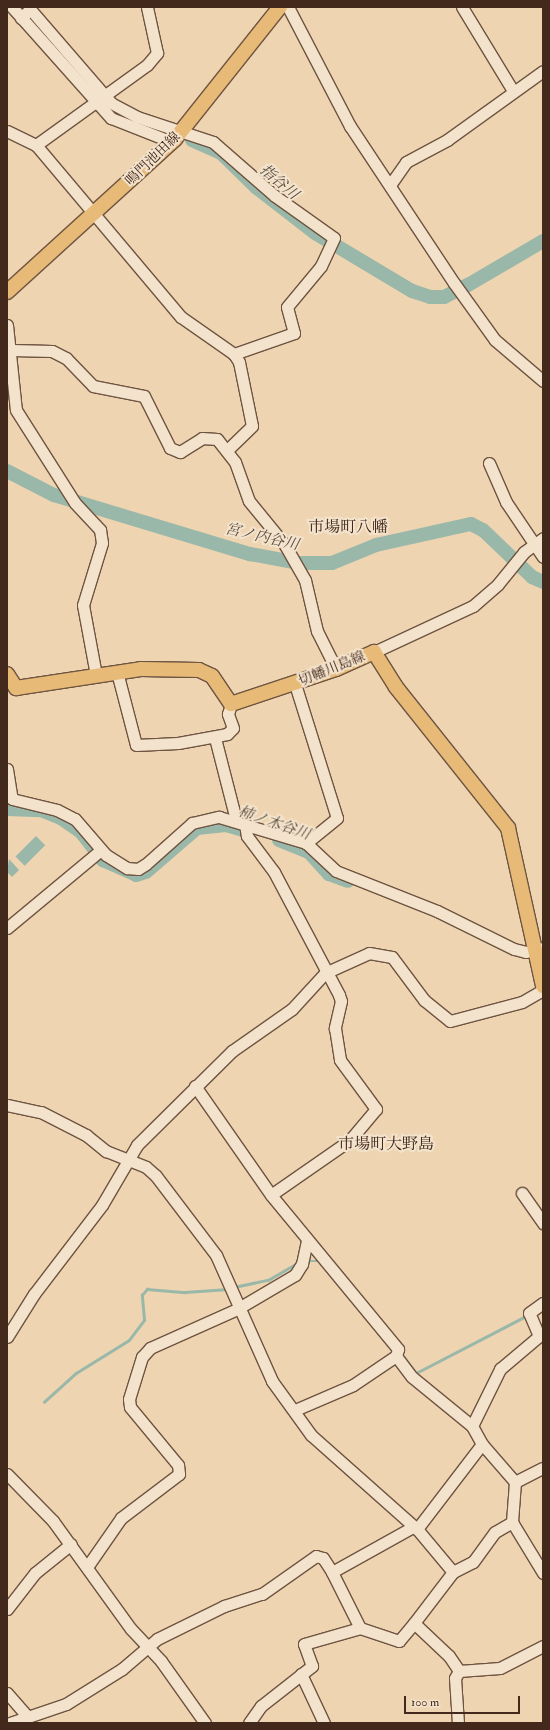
<!DOCTYPE html>
<meta charset="utf-8">
<style>
body{margin:0}
#map{position:relative;width:550px;height:1730px;overflow:hidden;background:#eed4b0;font-family:"IM FELL Double Pica","Noto Serif JP",serif}
div>[style]{position:absolute}
[style*='--x']{left:calc(var(--x)*1px);top:calc(var(--y)*1px);width:calc(var(--w)*1px);rotate:calc(var(--a)*1deg)}
.water>*{inset:0;background:#99b8a9;transform-origin:0 0}
.stream>*{height:2.5px;margin:-1.25px;padding:0 1.25px;transform-origin:1.25px;border-radius:1.25px;background:#99b8a9}
.river>*{height:14px;margin:-7px;padding:0 7px;transform-origin:7px;border-radius:7px;background:#99b8a9}
.roads{filter:drop-shadow(1px 0 #6e5441) drop-shadow(-1px 0 #6e5441) drop-shadow(0 1px #6e5441) drop-shadow(0 -1px #6e5441)}
.minor>*{height:11px;margin:-5.5px;padding:0 5.5px;transform-origin:5.5px;border-radius:5.5px;background:#f4e3cc}
.major>*{height:14px;margin:-7px;padding:0 7px;transform-origin:7px;border-radius:7px;background:#e7ba78}
span{translate:-50% -50%;white-space:nowrap;text-align:center;line-height:1.15;-webkit-text-stroke:4px #f4e3cc;paint-order:stroke}
.street-label{font-size:14px;color:#43291c}
.water-label{font-size:15px;color:#584d3f;font-style:italic}
.quarter-label{font-size:16px;color:#43291c}
.frame{position:absolute;inset:0;border:8px solid #43291c;pointer-events:none}
.scale{position:absolute;left:404px;top:1696px;width:116px;height:18px;box-sizing:border-box;border:2px solid #43291c;border-top:0;padding-left:5px;font-size:12px;line-height:14px;white-space:nowrap;color:#43291c;-webkit-text-stroke:3px #f4e3cc;paint-order:stroke}
</style>
<div id="map">
<div class="water">
<div style="left:36px;top:836px;width:13px;height:29px;rotate:45deg"></div>
<div style="clip-path:polygon(9px 859px,19px 870px,12px 877px,7px 872px)"></div>
</div>
<div class="stream">
<div style="--x:307;--y:1261;--w:15;--a:0"></div>
<div style="--x:234;--y:1287;--w:35;--a:-12"></div>
<div style="--x:268;--y:1280;--w:32;--a:-30"></div>
<div style="--x:401;--y:1353;--w:25;--a:53"></div>
<div style="--x:416;--y:1373;--w:124;--a:-27.4"></div>
<div style="--x:44;--y:1402;--w:43;--a:-42.2"></div>
<div style="--x:76;--y:1373;--w:62;--a:-31.9"></div>
<div style="--x:129;--y:1340;--w:25;--a:-53"></div>
<div style="--x:144;--y:1320;--w:25;--a:-95"></div>
<div style="--x:142;--y:1295;--w:8;--a:-50"></div>
<div style="--x:147;--y:1289;--w:38;--a:5"></div>
<div style="--x:185;--y:1292;--w:43;--a:-4"></div>
</div>
<div class="river">
<div style="--x:98;--y:98;--w:17;--a:45"></div>
<div style="--x:110;--y:110;--w:31;--a:25"></div>
<div style="--x:192;--y:140;--w:32;--a:24"></div>
<div style="--x:221;--y:153;--w:50;--a:44.2"></div>
<div style="--x:257;--y:188;--w:73;--a:37.8"></div>
<div style="--x:315;--y:233;--w:113;--a:30.9"></div>
<div style="--x:412;--y:291;--w:19;--a:18"></div>
<div style="--x:430;--y:297;--w:14;--a:0"></div>
<div style="--x:444;--y:297;--w:27;--a:-27"></div>
<div style="--x:468;--y:285;--w:87;--a:-30.4"></div>
<div style="--x:7;--y:471;--w:53;--a:27.1"></div>
<div style="--x:54;--y:495;--w:205;--a:16.8"></div>
<div style="--x:250;--y:554;--w:50;--a:10.4"></div>
<div style="--x:299;--y:563;--w:33;--a:0"></div>
<div style="--x:332;--y:563;--w:48;--a:-22.2"></div>
<div style="--x:376;--y:545;--w:97;--a:-12.5"></div>
<div style="--x:471;--y:524;--w:13;--a:27"></div>
<div style="--x:483;--y:530;--w:68;--a:43.8"></div>
<div style="--x:532;--y:577;--w:12;--a:24"></div>
<div style="--x:7;--y:809;--w:34;--a:2"></div>
<div style="--x:41;--y:810;--w:22;--a:22"></div>
<div style="--x:61;--y:818;--w:24;--a:35"></div>
<div style="--x:81;--y:832;--w:36;--a:52"></div>
<div style="--x:103;--y:860;--w:36;--a:24"></div>
<div style="--x:136;--y:875;--w:10;--a:-17"></div>
<div style="--x:146;--y:872;--w:67;--a:-40.8"></div>
<div style="--x:197;--y:828;--w:29;--a:-6"></div>
<div style="--x:226;--y:825;--w:18;--a:16"></div>
<div style="--x:279;--y:840;--w:32;--a:22"></div>
<div style="--x:309;--y:852;--w:30;--a:48"></div>
<div style="--x:329;--y:874;--w:20;--a:20"></div>
</div>
<div class="roads">
<div class="minor">
<div style="--x:12;--y:7;--w:149;--a:48.3"></div>
<div style="--x:111;--y:118;--w:66;--a:21.5"></div>
<div style="--x:288;--y:7;--w:134;--a:62.5"></div>
<div style="--x:350;--y:126;--w:188;--a:56.5"></div>
<div style="--x:454;--y:283;--w:70;--a:54.3"></div>
<div style="--x:495;--y:340;--w:63;--a:40.5"></div>
<div style="--x:462;--y:7;--w:98;--a:58.7"></div>
<div style="--x:21;--y:18;--w:13;--a:-45"></div>
<div style="--x:30;--y:9;--w:124;--a:49.2"></div>
<div style="--x:111;--y:103;--w:30;--a:28"></div>
<div style="--x:137;--y:117;--w:80;--a:18.2"></div>
<div style="--x:213;--y:142;--w:82;--a:41.1"></div>
<div style="--x:275;--y:196;--w:72;--a:35.4"></div>
<div style="--x:334;--y:238;--w:31;--a:115"></div>
<div style="--x:321;--y:266;--w:53;--a:129.7"></div>
<div style="--x:287;--y:307;--w:27;--a:75"></div>
<div style="--x:294;--y:333;--w:64;--a:160.7"></div>
<div style="--x:7;--y:131;--w:32;--a:26"></div>
<div style="--x:36;--y:145;--w:225;--a:49.9"></div>
<div style="--x:181;--y:317;--w:65;--a:34.9"></div>
<div style="--x:234;--y:354;--w:9;--a:58"></div>
<div style="--x:239;--y:362;--w:65;--a:78.5"></div>
<div style="--x:252;--y:426;--w:33;--a:136"></div>
<div style="--x:36;--y:145;--w:137;--a:-35.8"></div>
<div style="--x:147;--y:65;--w:16;--a:-50"></div>
<div style="--x:157;--y:53;--w:47;--a:-102.3"></div>
<div style="--x:390;--y:185;--w:28;--a:-55"></div>
<div style="--x:406;--y:162;--w:47;--a:-28.2"></div>
<div style="--x:447;--y:140;--w:118;--a:-35.7"></div>
<div style="--x:7;--y:325;--w:85;--a:84"></div>
<div style="--x:16;--y:410;--w:110;--a:57.6"></div>
<div style="--x:75;--y:503;--w:37;--a:47"></div>
<div style="--x:100;--y:530;--w:13;--a:81"></div>
<div style="--x:102;--y:543;--w:65;--a:107"></div>
<div style="--x:83;--y:605;--w:71;--a:79.5"></div>
<div style="--x:12;--y:350;--w:40;--a:1.4"></div>
<div style="--x:52;--y:351;--w:16;--a:27"></div>
<div style="--x:66;--y:358;--w:39;--a:46"></div>
<div style="--x:93;--y:386;--w:52;--a:11.1"></div>
<div style="--x:144;--y:396;--w:58;--a:63.4"></div>
<div style="--x:170;--y:448;--w:11;--a:22"></div>
<div style="--x:180;--y:452;--w:26;--a:-32"></div>
<div style="--x:202;--y:438;--w:15;--a:4"></div>
<div style="--x:217;--y:439;--w:29;--a:52"></div>
<div style="--x:235;--y:462;--w:41;--a:70.3"></div>
<div style="--x:249;--y:501;--w:57;--a:50.7"></div>
<div style="--x:285;--y:545;--w:40;--a:60.3"></div>
<div style="--x:305;--y:580;--w:52;--a:76.8"></div>
<div style="--x:317;--y:631;--w:42;--a:63.4"></div>
<div style="--x:489;--y:463;--w:43;--a:66.4"></div>
<div style="--x:506;--y:502;--w:66;--a:56.1"></div>
<div style="--x:374;--y:652;--w:109;--a:-24.9"></div>
<div style="--x:473;--y:606;--w:33;--a:-41"></div>
<div style="--x:498;--y:584;--w:41;--a:-50.9"></div>
<div style="--x:524;--y:552;--w:24;--a:-36"></div>
<div style="--x:117;--y:672;--w:75;--a:75.4"></div>
<div style="--x:136;--y:745;--w:42;--a:-2.7"></div>
<div style="--x:178;--y:743;--w:50;--a:-10.4"></div>
<div style="--x:227;--y:734;--w:8;--a:-45"></div>
<div style="--x:233;--y:728;--w:15;--a:-110"></div>
<div style="--x:228;--y:714;--w:10;--a:-73"></div>
<div style="--x:295;--y:684;--w:140;--a:72.6"></div>
<div style="--x:337;--y:818;--w:40;--a:141"></div>
<div style="--x:215;--y:738;--w:85;--a:75.6"></div>
<div style="--x:7;--y:769;--w:30;--a:81"></div>
<div style="--x:12;--y:799;--w:46;--a:13.7"></div>
<div style="--x:57;--y:810;--w:20;--a:27"></div>
<div style="--x:75;--y:819;--w:48;--a:49.3"></div>
<div style="--x:106;--y:855;--w:25;--a:32"></div>
<div style="--x:127;--y:868;--w:11;--a:5"></div>
<div style="--x:138;--y:869;--w:9;--a:-32"></div>
<div style="--x:146;--y:864;--w:62;--a:-41.7"></div>
<div style="--x:192;--y:823;--w:28;--a:-13"></div>
<div style="--x:219;--y:817;--w:91;--a:16.6"></div>
<div style="--x:306;--y:843;--w:41;--a:43"></div>
<div style="--x:336;--y:871;--w:109;--a:21.6"></div>
<div style="--x:437;--y:911;--w:86;--a:26.3"></div>
<div style="--x:514;--y:949;--w:12;--a:14"></div>
<div style="--x:526;--y:952;--w:17;--a:-13"></div>
<div style="--x:245;--y:824;--w:12;--a:81"></div>
<div style="--x:247;--y:836;--w:45;--a:53.1"></div>
<div style="--x:274;--y:872;--w:139;--a:62.1"></div>
<div style="--x:339;--y:995;--w:6;--a:72"></div>
<div style="--x:341;--y:1001;--w:28;--a:103"></div>
<div style="--x:335;--y:1028;--w:32;--a:81"></div>
<div style="--x:340;--y:1060;--w:61;--a:53.7"></div>
<div style="--x:376;--y:1109;--w:40;--a:130"></div>
<div style="--x:350;--y:1140;--w:96;--a:145.2"></div>
<div style="--x:7;--y:928;--w:122;--a:-39.7"></div>
<div style="--x:195;--y:1086;--w:133;--a:55.1"></div>
<div style="--x:271;--y:1195;--w:200;--a:50.5"></div>
<div style="--x:398;--y:1349;--w:7;--a:106"></div>
<div style="--x:396;--y:1356;--w:26;--a:53"></div>
<div style="--x:412;--y:1377;--w:77;--a:39.2"></div>
<div style="--x:472;--y:1426;--w:21;--a:61"></div>
<div style="--x:482;--y:1444;--w:50;--a:49"></div>
<div style="--x:515;--y:1482;--w:40;--a:94.3"></div>
<div style="--x:512;--y:1522;--w:60;--a:58.7"></div>
<div style="--x:7;--y:1105;--w:35;--a:12"></div>
<div style="--x:41;--y:1112;--w:51;--a:27.1"></div>
<div style="--x:86;--y:1135;--w:26;--a:39"></div>
<div style="--x:106;--y:1151;--w:43;--a:21.8"></div>
<div style="--x:146;--y:1167;--w:13;--a:42"></div>
<div style="--x:156;--y:1176;--w:99;--a:52.8"></div>
<div style="--x:216;--y:1255;--w:138;--a:66"></div>
<div style="--x:272;--y:1381;--w:67;--a:54.2"></div>
<div style="--x:311;--y:1435;--w:142;--a:41.6"></div>
<div style="--x:417;--y:1529;--w:56;--a:50.1"></div>
<div style="--x:453;--y:1572;--w:22;--a:-27"></div>
<div style="--x:473;--y:1562;--w:37;--a:-54"></div>
<div style="--x:495;--y:1532;--w:20;--a:-30"></div>
<div style="--x:522;--y:1193;--w:37;--a:55"></div>
<div style="--x:7;--y:1337;--w:51;--a:-57.9"></div>
<div style="--x:34;--y:1294;--w:112;--a:-52.6"></div>
<div style="--x:102;--y:1205;--w:69;--a:-59.7"></div>
<div style="--x:137;--y:1145;--w:134;--a:-44.7"></div>
<div style="--x:232;--y:1051;--w:73;--a:-35"></div>
<div style="--x:292;--y:1009;--w:49;--a:-47.5"></div>
<div style="--x:325;--y:973;--w:48;--a:-24.4"></div>
<div style="--x:369;--y:953;--w:23;--a:10"></div>
<div style="--x:392;--y:957;--w:54;--a:53.3"></div>
<div style="--x:424;--y:1000;--w:33;--a:39"></div>
<div style="--x:450;--y:1021;--w:74;--a:-14.8"></div>
<div style="--x:522;--y:1002;--w:24;--a:-30"></div>
<div style="--x:295;--y:1410;--w:63;--a:-23.3"></div>
<div style="--x:353;--y:1385;--w:52;--a:-34"></div>
<div style="--x:472;--y:1426;--w:64;--a:-63.8"></div>
<div style="--x:500;--y:1369;--w:51;--a:-40.2"></div>
<div style="--x:539;--y:1336;--w:25;--a:-113"></div>
<div style="--x:529;--y:1313;--w:17;--a:-36"></div>
<div style="--x:7;--y:1474;--w:66;--a:45.6"></div>
<div style="--x:53;--y:1521;--w:133;--a:54.2"></div>
<div style="--x:131;--y:1629;--w:44;--a:46.8"></div>
<div style="--x:161;--y:1661;--w:76;--a:54.6"></div>
<div style="--x:515;--y:1482;--w:31;--a:-27"></div>
<div style="--x:417;--y:1529;--w:107;--a:-52.6"></div>
<div style="--x:87;--y:1567;--w:60;--a:-55.2"></div>
<div style="--x:121;--y:1518;--w:73;--a:-37.2"></div>
<div style="--x:179;--y:1474;--w:9;--a:-96"></div>
<div style="--x:178;--y:1465;--w:75;--a:-129.6"></div>
<div style="--x:130;--y:1407;--w:8;--a:-97"></div>
<div style="--x:129;--y:1399;--w:44;--a:-72.8"></div>
<div style="--x:142;--y:1357;--w:12;--a:-48"></div>
<div style="--x:150;--y:1348;--w:95;--a:-24.1"></div>
<div style="--x:237;--y:1309;--w:67;--a:-30.4"></div>
<div style="--x:295;--y:1275;--w:13;--a:-58"></div>
<div style="--x:302;--y:1264;--w:24;--a:-78"></div>
<div style="--x:7;--y:1609;--w:46;--a:-52.1"></div>
<div style="--x:35;--y:1573;--w:46;--a:-38.9"></div>
<div style="--x:414;--y:1623;--w:64;--a:-52.6"></div>
<div style="--x:360;--y:1628;--w:41;--a:18.4"></div>
<div style="--x:399;--y:1641;--w:23;--a:-50"></div>
<div style="--x:414;--y:1623;--w:48;--a:43.3"></div>
<div style="--x:449;--y:1656;--w:18;--a:56"></div>
<div style="--x:459;--y:1671;--w:8;--a:120"></div>
<div style="--x:455;--y:1678;--w:45;--a:86.2"></div>
<div style="--x:459;--y:1671;--w:41;--a:-4.2"></div>
<div style="--x:500;--y:1668;--w:48;--a:-27.1"></div>
<div style="--x:301;--y:1674;--w:54;--a:64.9"></div>
<div style="--x:7;--y:1693;--w:32;--a:49"></div>
<div style="--x:10;--y:1723;--w:59;--a:-18.7"></div>
<div style="--x:66;--y:1704;--w:66;--a:-32"></div>
<div style="--x:122;--y:1669;--w:46;--a:-40.6"></div>
<div style="--x:157;--y:1639;--w:75;--a:-26.2"></div>
<div style="--x:224;--y:1606;--w:40;--a:-18"></div>
<div style="--x:262;--y:1594;--w:66;--a:-35.1"></div>
<div style="--x:316;--y:1556;--w:7;--a:16"></div>
<div style="--x:323;--y:1558;--w:17;--a:57"></div>
<div style="--x:332;--y:1572;--w:93;--a:-29.1"></div>
<div style="--x:249;--y:1723;--w:21;--a:-55"></div>
<div style="--x:261;--y:1706;--w:65;--a:-38.1"></div>
<div style="--x:312;--y:1666;--w:23;--a:-110"></div>
<div style="--x:304;--y:1644;--w:58;--a:-15.9"></div>
<div style="--x:360;--y:1628;--w:63;--a:-116.6"></div>
</div>
<div class="major">
<div style="--x:7;--y:292;--w:227;--a:-42.3"></div>
<div style="--x:175;--y:139;--w:169;--a:-51.5"></div>
<div style="--x:7;--y:674;--w:17;--a:57"></div>
<div style="--x:16;--y:688;--w:126;--a:-8.6"></div>
<div style="--x:141;--y:669;--w:58;--a:1"></div>
<div style="--x:199;--y:670;--w:14;--a:25"></div>
<div style="--x:212;--y:676;--w:34;--a:56"></div>
<div style="--x:231;--y:704;--w:111;--a:-18.4"></div>
<div style="--x:336;--y:669;--w:42;--a:-24.1"></div>
<div style="--x:374;--y:652;--w:41;--a:57.8"></div>
<div style="--x:396;--y:687;--w:180;--a:51.5"></div>
<div style="--x:508;--y:828;--w:162;--a:77.5"></div>
</div>
</div>
<div class="street-label">
<span style="left:153px;top:159px;rotate:-44deg">鳴門池田線</span>
<span style="left:332px;top:669px;rotate:-22deg">切幡川島線</span>
</div>
<div class="water-label">
<span style="left:279px;top:182px;rotate:40deg">指谷川</span>
<span style="left:262px;top:537px;rotate:13deg">宮ノ内谷川</span>
<span style="left:274px;top:823px;rotate:19deg">柿ノ木谷川</span>
</div>
<div class="quarter-label">
<span style="left:348px;top:527px">市場町八幡</span>
<span style="left:386px;top:1144px">市場町大野島</span>
</div>
<div class="frame"></div>
<div class="scale">100 m</div>
</div>
